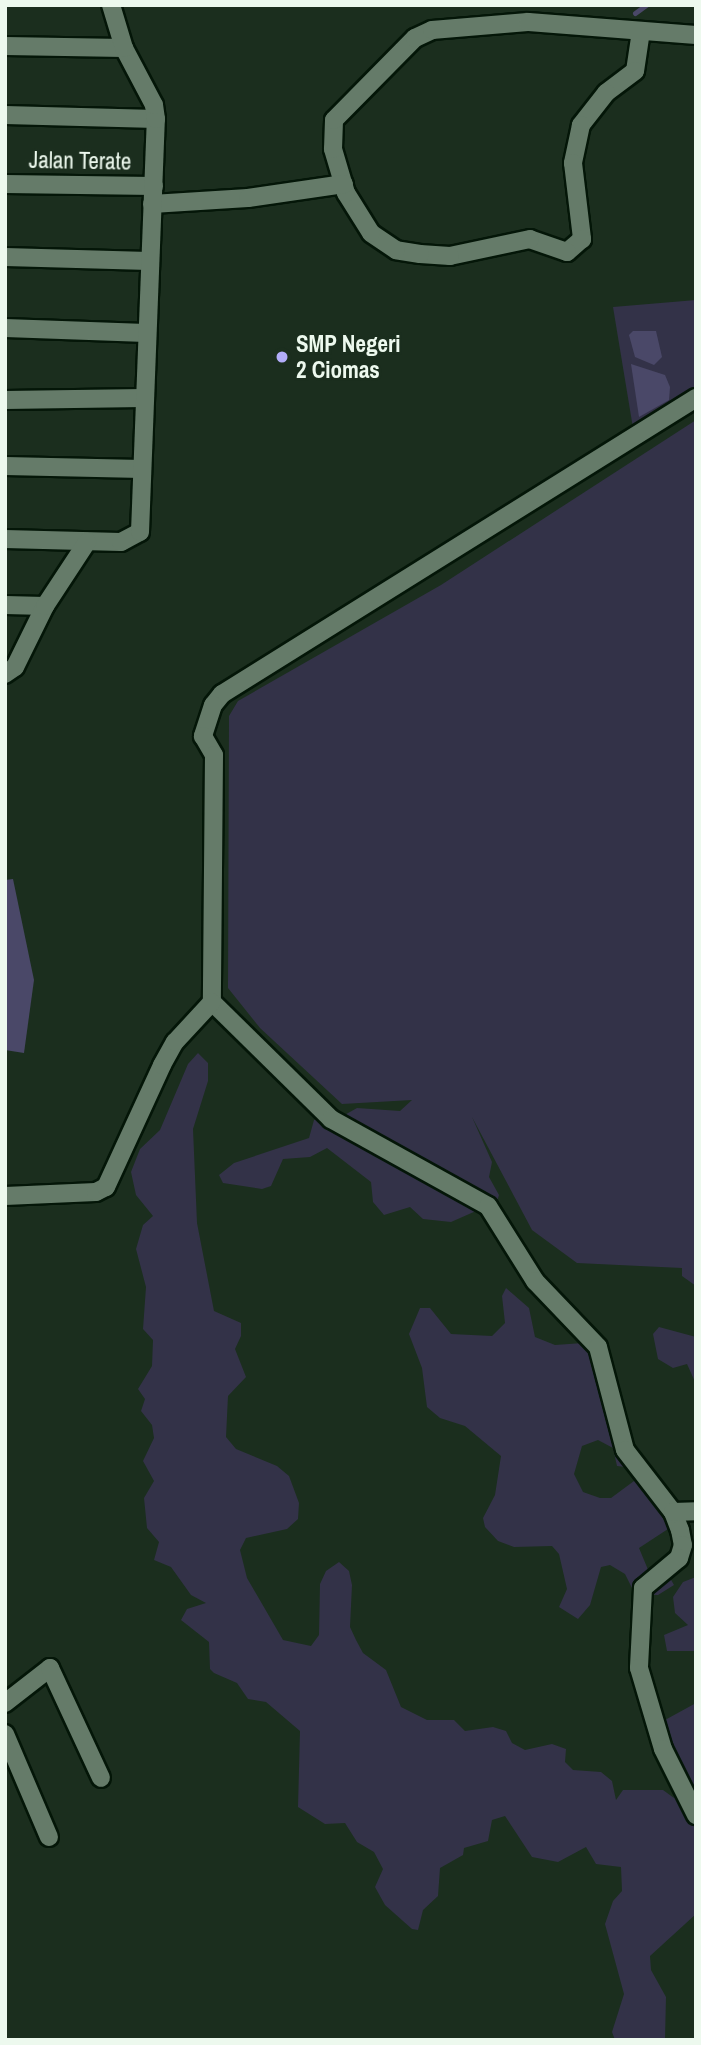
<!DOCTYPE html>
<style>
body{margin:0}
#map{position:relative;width:701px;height:2045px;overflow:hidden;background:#1b2e1e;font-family:"Archivo Narrow",sans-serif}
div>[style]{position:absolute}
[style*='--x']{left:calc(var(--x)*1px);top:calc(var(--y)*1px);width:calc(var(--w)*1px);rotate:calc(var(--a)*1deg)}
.green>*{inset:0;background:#333248}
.water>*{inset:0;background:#4a4868}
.stream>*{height:5px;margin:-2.5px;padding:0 2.5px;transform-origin:2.5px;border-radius:2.5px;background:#4a4868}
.roads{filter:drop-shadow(2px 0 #041608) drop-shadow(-2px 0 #041608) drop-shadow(0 2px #041608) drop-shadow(0 -2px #041608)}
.minor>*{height:18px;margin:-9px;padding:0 9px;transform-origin:9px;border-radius:9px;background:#657b69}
.dots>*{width:19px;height:19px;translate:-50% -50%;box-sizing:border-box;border:4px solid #1b2e1e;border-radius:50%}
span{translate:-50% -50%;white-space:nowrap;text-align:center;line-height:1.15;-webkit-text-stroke:5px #1b2e1e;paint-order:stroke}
.street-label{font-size:23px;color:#edf9ee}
.poi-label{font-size:23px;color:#edf9ee;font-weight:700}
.left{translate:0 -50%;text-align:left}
.frame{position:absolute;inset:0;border:7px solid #edf9ee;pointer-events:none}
</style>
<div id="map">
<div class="green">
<div style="clip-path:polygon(696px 300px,696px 388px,633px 428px,613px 307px)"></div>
<div style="clip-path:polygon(696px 420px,696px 1286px,682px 1276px,682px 1268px,577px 1263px,532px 1230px,472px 1117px,492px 1162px,489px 1177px,499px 1195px,494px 1211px,476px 1211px,451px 1222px,423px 1219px,410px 1207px,384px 1215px,373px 1202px,371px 1182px,327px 1148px,310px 1157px,283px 1159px,271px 1186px,262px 1189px,223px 1183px,219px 1175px,234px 1163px,309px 1138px,314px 1120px,322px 1115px,341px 1117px,357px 1108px,400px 1111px,412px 1100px,342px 1104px,260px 1028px,228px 988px,229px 716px,238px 701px,441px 585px)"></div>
<div style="clip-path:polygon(198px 1053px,208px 1063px,208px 1081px,193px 1129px,197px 1223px,214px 1311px,241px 1323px,241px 1336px,235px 1349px,246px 1377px,228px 1396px,226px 1437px,236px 1449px,277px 1466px,289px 1476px,299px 1503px,298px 1519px,287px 1529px,246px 1538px,240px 1550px,247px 1578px,283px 1640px,311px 1646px,319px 1635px,320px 1584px,326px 1571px,339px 1562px,349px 1571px,352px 1585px,350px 1627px,356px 1640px,363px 1653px,386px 1670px,401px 1707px,427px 1720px,454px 1720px,465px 1731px,493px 1727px,506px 1731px,512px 1743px,525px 1750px,552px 1744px,566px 1749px,565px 1762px,573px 1770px,601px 1772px,612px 1781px,616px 1800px,623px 1790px,663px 1790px,674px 1798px,661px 1733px,665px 1720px,696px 1703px,696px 1914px,650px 1956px,651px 1970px,666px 1997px,665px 2040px,615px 2040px,612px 2032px,624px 1994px,605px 1924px,613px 1901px,622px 1891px,621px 1867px,596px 1864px,586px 1847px,558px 1862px,532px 1857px,505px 1816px,492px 1820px,488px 1841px,464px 1848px,463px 1855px,440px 1868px,438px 1896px,423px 1910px,418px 1930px,412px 1929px,385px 1905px,375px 1887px,383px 1869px,374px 1852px,357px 1842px,345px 1823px,325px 1824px,298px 1807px,300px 1731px,266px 1702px,248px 1699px,237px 1683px,214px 1673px,210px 1669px,209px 1642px,181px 1620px,187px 1609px,206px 1603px,191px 1595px,171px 1567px,154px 1560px,159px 1542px,147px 1528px,144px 1498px,154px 1481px,143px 1461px,154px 1438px,152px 1425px,141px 1411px,145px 1399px,138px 1389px,152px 1366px,153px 1340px,143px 1329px,146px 1287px,136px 1249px,143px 1225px,153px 1216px,136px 1195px,131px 1172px,140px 1149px,160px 1130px,188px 1064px)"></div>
<div style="clip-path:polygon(506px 1288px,529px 1308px,535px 1337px,555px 1345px,597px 1342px,611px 1354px,627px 1436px,640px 1450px,640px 1461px,634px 1468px,617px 1466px,613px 1448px,598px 1440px,582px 1446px,574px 1474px,583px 1492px,600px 1498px,611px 1498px,634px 1481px,643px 1481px,670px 1519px,668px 1529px,639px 1548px,649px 1572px,666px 1571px,674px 1585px,658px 1595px,635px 1594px,625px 1574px,610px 1565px,601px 1567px,590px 1605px,578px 1619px,559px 1607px,567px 1589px,559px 1554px,552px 1546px,514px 1547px,498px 1541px,485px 1527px,483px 1518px,495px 1495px,501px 1456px,465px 1426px,440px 1418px,427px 1407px,422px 1368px,409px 1334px,420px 1308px,430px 1308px,451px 1334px,492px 1336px,505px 1323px,502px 1296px)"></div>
<div style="clip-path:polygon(659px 1327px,696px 1337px,696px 1384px,687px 1364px,673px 1368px,658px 1359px,653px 1334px)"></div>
<div style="clip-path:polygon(696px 1577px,696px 1651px,667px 1651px,664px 1635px,688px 1625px,675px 1613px,673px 1597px,683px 1582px)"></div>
</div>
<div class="water">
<div style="clip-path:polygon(633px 331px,656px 331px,662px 357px,654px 365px,635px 357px,629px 335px)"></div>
<div style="clip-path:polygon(631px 364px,665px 375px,670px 387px,669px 400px,639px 417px)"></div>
<div style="clip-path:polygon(13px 879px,34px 980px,24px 1053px,5px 1050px,5px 880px)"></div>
</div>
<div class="stream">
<div style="--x:635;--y:13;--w:14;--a:-36"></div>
</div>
<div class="roads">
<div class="minor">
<div style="--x:641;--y:31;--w:40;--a:98.5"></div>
<div style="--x:635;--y:71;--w:36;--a:143"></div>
<div style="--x:606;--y:93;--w:41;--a:128"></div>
<div style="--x:581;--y:125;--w:39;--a:102"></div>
<div style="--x:573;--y:163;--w:77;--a:83.2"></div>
<div style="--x:582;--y:239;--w:20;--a:139"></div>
<div style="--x:567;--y:252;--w:39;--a:-161"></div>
<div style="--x:530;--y:239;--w:82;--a:168"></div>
<div style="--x:450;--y:256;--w:30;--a:-176"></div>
<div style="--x:420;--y:254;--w:24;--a:-171"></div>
<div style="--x:396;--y:250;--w:30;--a:-146"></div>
<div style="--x:371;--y:233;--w:47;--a:-122"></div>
<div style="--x:346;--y:193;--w:46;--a:-106.5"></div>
<div style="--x:333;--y:149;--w:29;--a:-88"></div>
<div style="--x:334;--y:120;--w:115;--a:-45.4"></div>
<div style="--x:415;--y:38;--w:19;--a:-25"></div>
<div style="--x:432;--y:30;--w:96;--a:-4.8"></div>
<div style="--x:528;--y:22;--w:169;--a:4.4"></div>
<div style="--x:5;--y:46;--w:119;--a:1"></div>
<div style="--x:5;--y:115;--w:151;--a:1.5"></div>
<div style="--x:5;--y:184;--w:149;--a:0.8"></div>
<div style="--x:152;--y:204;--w:96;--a:-3.6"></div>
<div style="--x:248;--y:198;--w:97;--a:-8.3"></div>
<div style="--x:5;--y:257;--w:144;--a:1.6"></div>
<div style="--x:5;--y:328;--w:141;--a:2"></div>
<div style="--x:696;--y:398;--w:559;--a:148.02"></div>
<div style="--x:222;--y:694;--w:14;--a:129"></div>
<div style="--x:213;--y:705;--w:33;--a:108"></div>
<div style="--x:203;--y:736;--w:22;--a:60"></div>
<div style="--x:214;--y:755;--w:247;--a:90.5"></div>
<div style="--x:212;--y:1002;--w:167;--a:44.5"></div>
<div style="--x:331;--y:1119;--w:179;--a:29"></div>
<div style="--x:488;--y:1206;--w:89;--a:57.9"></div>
<div style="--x:535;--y:1281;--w:91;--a:46.3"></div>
<div style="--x:598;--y:1347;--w:106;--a:75.3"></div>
<div style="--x:625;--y:1450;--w:78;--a:52.3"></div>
<div style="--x:673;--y:1512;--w:19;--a:69"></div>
<div style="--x:680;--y:1530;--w:15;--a:79"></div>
<div style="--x:683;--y:1545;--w:14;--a:107"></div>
<div style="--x:679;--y:1558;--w:47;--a:140.2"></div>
<div style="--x:643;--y:1588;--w:80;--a:92.9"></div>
<div style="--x:639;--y:1668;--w:84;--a:73.5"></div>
<div style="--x:663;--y:1749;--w:74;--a:63.4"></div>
<div style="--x:5;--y:400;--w:139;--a:-0.8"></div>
<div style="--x:5;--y:466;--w:137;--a:1.3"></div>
<div style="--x:5;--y:539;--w:116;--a:1.5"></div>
<div style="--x:121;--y:542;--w:21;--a:-28"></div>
<div style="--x:140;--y:532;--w:413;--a:-87.8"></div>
<div style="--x:156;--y:119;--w:14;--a:-98"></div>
<div style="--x:154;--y:105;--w:64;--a:-117.8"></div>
<div style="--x:124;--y:48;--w:45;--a:-106.8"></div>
<div style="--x:5;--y:605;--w:40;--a:1.4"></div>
<div style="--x:5;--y:674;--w:12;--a:-35"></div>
<div style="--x:15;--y:667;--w:68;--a:-63.8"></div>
<div style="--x:45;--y:606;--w:77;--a:-56.7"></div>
<div style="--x:5;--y:1196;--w:91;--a:-2.5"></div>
<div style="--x:96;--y:1192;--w:11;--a:-27"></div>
<div style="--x:106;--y:1187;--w:134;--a:-65.3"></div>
<div style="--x:162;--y:1065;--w:26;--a:-61"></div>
<div style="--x:175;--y:1042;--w:54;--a:-47.2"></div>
<div style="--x:673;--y:1512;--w:23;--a:-2"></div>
<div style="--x:5;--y:1703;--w:57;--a:-37.9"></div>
<div style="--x:50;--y:1668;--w:121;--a:65.1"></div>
<div style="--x:5;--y:1734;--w:112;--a:66.9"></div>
</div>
</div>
<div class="dots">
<div style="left:282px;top:357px;background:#b2adf9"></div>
</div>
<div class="street-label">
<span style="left:80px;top:161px;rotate:1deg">Jalan Terate</span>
</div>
<div class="poi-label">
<span class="left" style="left:296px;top:357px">SMP Negeri<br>2 Ciomas</span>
</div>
<div class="frame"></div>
</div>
